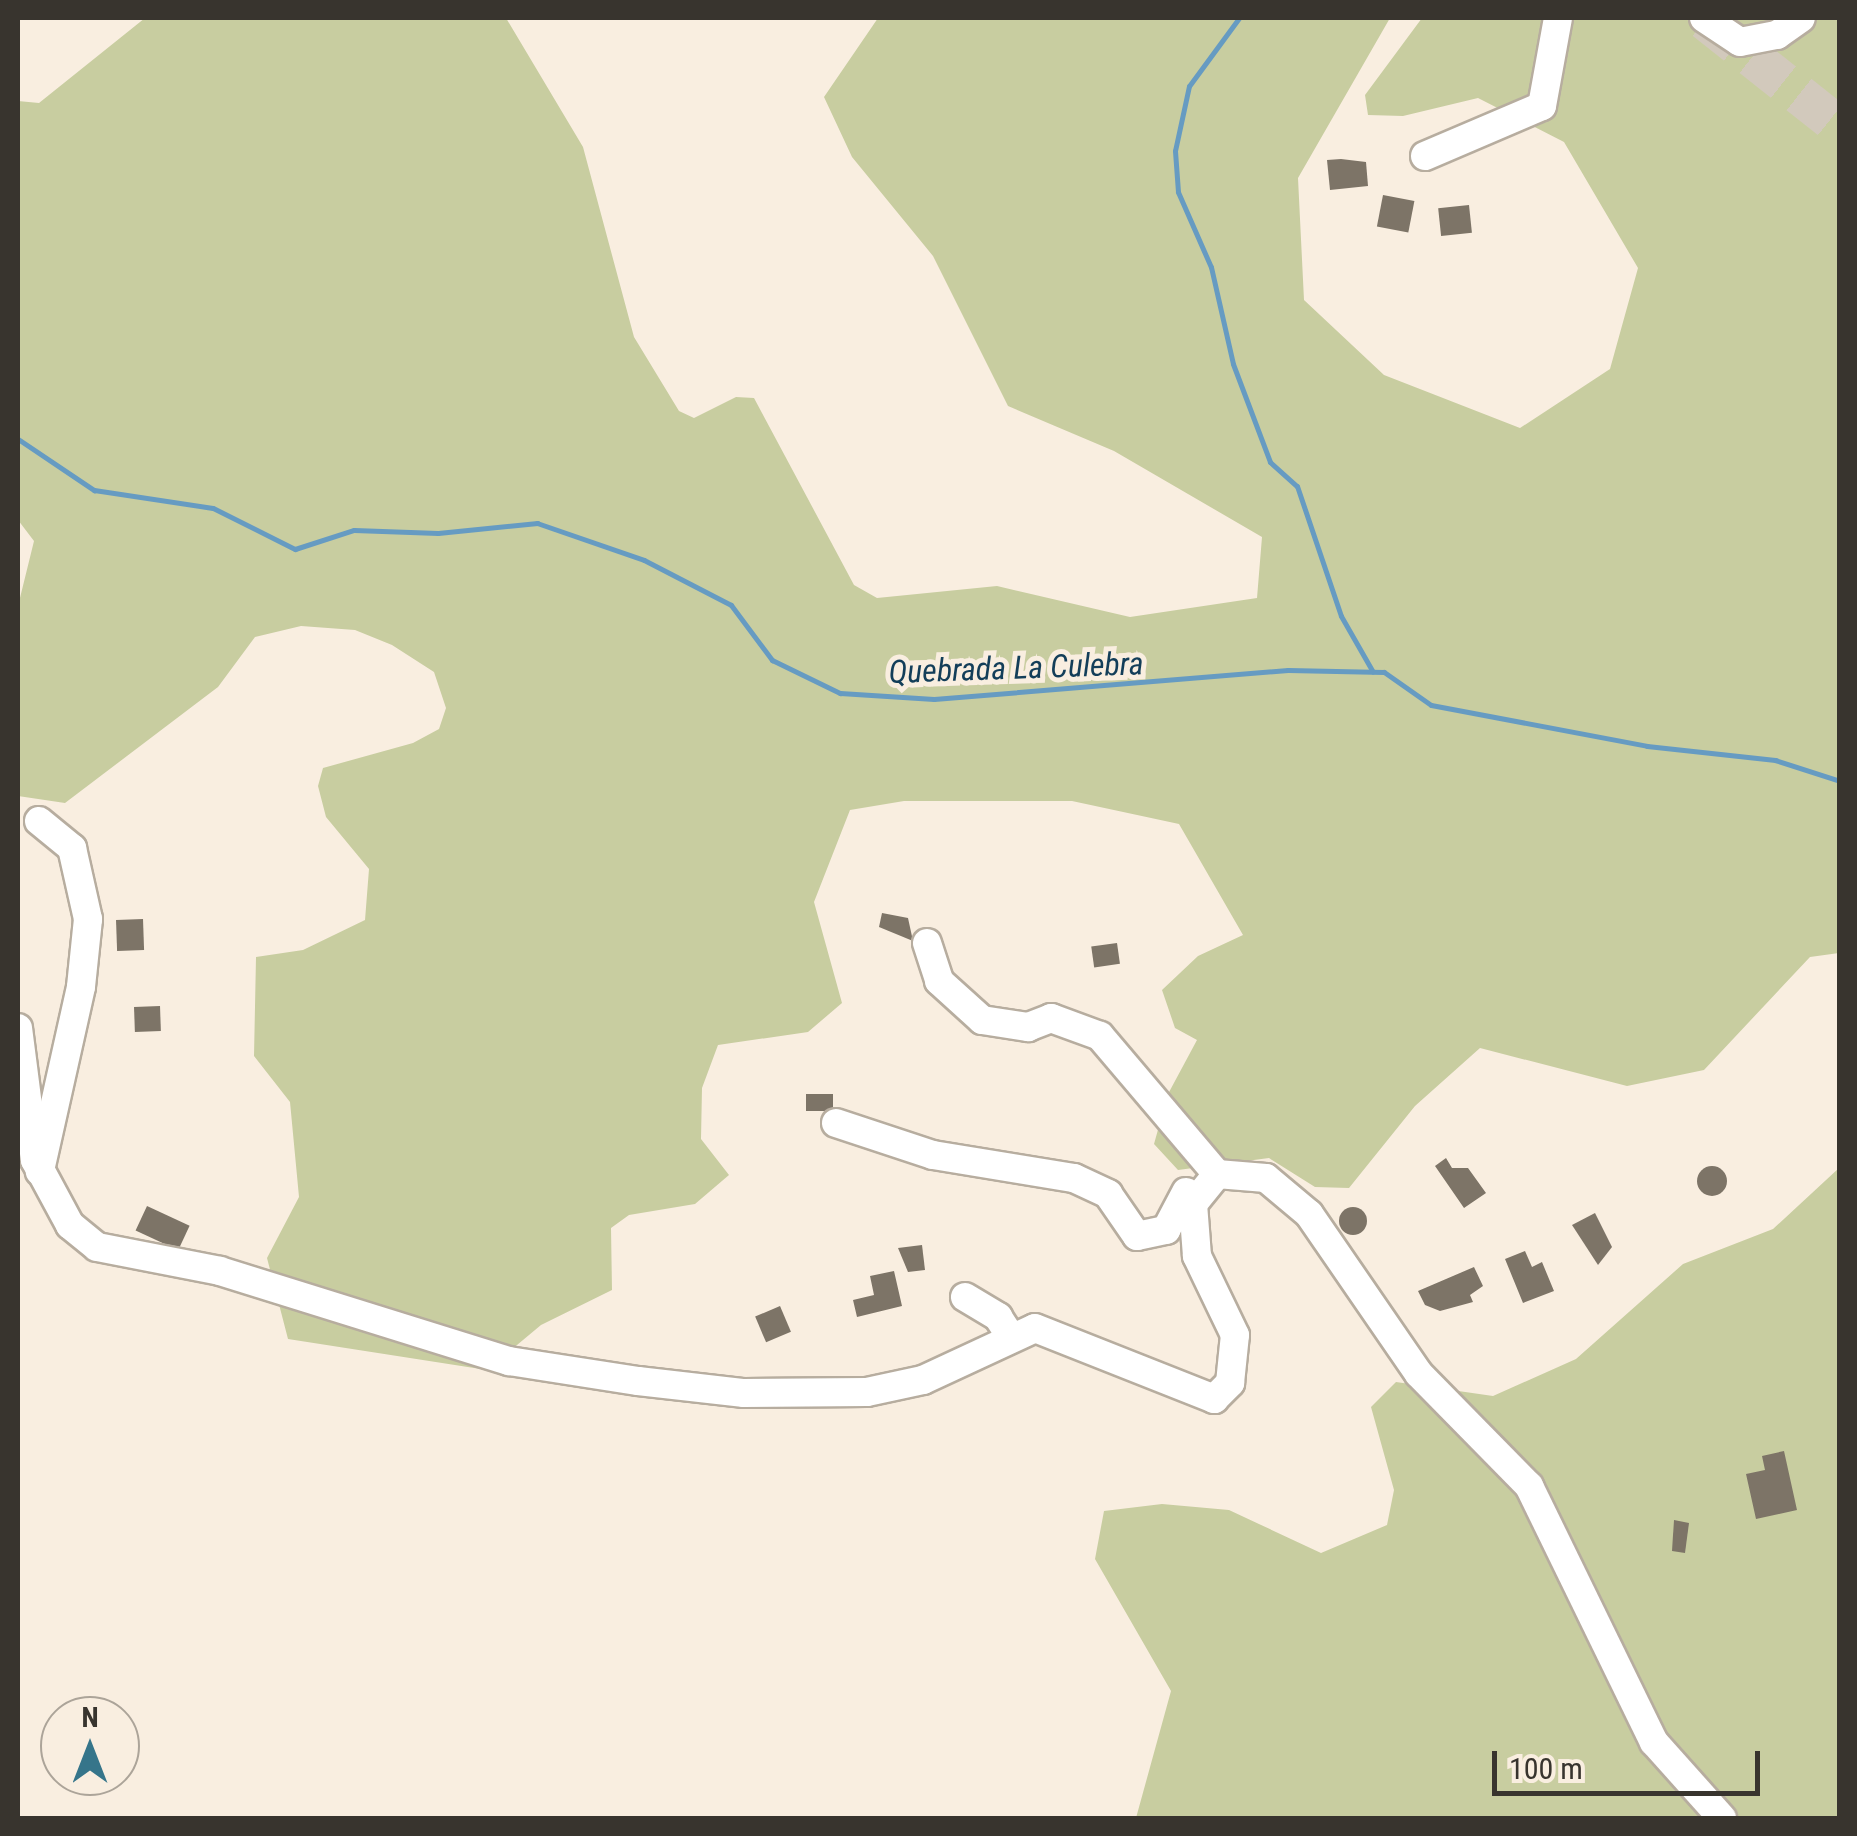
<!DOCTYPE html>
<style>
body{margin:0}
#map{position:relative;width:1857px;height:1836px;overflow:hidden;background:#f9eee0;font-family:"Roboto Condensed",sans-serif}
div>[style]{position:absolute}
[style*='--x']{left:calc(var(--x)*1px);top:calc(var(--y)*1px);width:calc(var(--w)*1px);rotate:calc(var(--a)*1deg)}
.green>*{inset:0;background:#c8cda0}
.stream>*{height:5px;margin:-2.5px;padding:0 2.5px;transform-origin:2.5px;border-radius:2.5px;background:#669bc2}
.building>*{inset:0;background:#7d7467;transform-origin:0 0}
.round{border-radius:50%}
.highway-tunnel>*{height:40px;margin-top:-20px;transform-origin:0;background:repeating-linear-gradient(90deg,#d2c9bc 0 40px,transparent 0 60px)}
.roads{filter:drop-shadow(2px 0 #b7ad9f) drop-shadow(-2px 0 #b7ad9f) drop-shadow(0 2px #b7ad9f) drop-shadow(0 -2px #b7ad9f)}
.minor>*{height:28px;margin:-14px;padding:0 14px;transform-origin:14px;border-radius:14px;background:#fff}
span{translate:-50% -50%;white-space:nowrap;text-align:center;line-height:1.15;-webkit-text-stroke:10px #f9eee0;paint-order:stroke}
.water-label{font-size:32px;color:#133e59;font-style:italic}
.frame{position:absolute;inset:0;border:20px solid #38342e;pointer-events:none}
.north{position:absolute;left:40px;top:1696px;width:100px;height:100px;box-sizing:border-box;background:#f9eee0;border:2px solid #aca499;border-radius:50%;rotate:0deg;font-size:28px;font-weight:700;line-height:40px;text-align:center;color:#38342e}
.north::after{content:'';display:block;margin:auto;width:35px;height:45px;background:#36758a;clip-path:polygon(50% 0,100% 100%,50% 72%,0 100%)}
.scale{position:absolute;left:1492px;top:1751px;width:268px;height:45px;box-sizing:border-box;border:5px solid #38342e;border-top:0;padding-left:12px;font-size:30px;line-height:35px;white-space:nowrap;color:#38342e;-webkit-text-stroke:8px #f9eee0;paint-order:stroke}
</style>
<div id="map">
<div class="green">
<div style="clip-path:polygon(145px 18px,506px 18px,583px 147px,634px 337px,679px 411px,694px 418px,736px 397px,754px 398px,854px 585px,877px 598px,997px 586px,1130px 617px,1257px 598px,1262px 537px,1114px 451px,1008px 406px,933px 256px,852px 157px,824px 97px,878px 18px,1390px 18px,1298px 178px,1304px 300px,1384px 375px,1520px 428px,1610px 369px,1638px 268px,1564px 142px,1478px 98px,1403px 116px,1368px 115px,1365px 95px,1422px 18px,1839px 18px,1839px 953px,1810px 957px,1704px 1070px,1627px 1086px,1480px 1048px,1415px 1106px,1349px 1188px,1315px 1187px,1269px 1158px,1178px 1170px,1154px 1144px,1168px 1094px,1197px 1040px,1175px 1028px,1162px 990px,1198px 956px,1243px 935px,1179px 824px,1072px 801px,904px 801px,850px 810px,814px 902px,842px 1003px,808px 1032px,718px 1045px,702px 1088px,701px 1139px,729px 1175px,695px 1204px,629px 1215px,611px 1228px,612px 1290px,541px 1325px,487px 1370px,288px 1339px,267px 1258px,299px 1197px,290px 1102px,254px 1056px,256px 957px,303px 950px,365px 920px,369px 869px,326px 817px,318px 786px,323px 768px,413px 743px,439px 729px,446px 708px,434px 672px,392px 645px,355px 630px,301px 626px,255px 637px,218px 687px,65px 803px,18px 796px,18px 606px,34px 541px,18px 520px,18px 101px,39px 103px)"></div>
<div style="clip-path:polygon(1839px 1168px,1839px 1818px,1136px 1818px,1171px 1691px,1095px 1559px,1104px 1511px,1162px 1504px,1229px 1510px,1321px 1553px,1387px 1525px,1394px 1490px,1371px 1407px,1396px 1382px,1493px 1396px,1576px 1359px,1683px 1264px,1773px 1229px)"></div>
</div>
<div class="stream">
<div style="--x:1239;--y:18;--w:84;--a:126.3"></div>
<div style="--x:1189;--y:86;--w:66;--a:102.2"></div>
<div style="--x:1175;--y:151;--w:41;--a:85.8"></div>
<div style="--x:1178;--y:192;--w:82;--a:66.3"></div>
<div style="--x:1211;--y:267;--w:99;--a:77.2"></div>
<div style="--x:1233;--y:364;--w:105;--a:69.3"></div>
<div style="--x:1270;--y:462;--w:36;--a:42"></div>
<div style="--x:1297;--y:486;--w:137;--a:71.3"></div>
<div style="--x:1341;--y:616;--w:64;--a:60.3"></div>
<div style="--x:18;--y:439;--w:92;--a:33.9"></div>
<div style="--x:94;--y:490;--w:120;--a:8.6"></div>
<div style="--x:213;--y:508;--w:92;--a:26.6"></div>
<div style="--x:295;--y:549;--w:62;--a:-17.9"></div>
<div style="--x:354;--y:530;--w:84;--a:2"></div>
<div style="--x:438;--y:533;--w:100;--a:-5.8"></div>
<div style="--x:537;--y:523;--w:113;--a:19.1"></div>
<div style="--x:644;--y:560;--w:98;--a:27.3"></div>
<div style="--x:731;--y:605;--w:69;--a:53.3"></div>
<div style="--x:772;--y:660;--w:76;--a:25.9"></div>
<div style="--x:840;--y:693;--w:94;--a:3.7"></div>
<div style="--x:934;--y:699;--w:355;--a:-4.7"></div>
<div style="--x:1288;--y:670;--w:96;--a:1.2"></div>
<div style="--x:1384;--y:672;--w:57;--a:35.1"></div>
<div style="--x:1431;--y:705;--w:220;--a:10.7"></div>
<div style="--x:1647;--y:746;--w:129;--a:6.2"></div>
<div style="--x:1775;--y:760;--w:68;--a:17.9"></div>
</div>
<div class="building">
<div style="clip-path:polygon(1341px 159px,1366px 162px,1368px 186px,1330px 190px,1327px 160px)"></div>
<div style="left:1383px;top:195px;width:32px;height:32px;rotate:11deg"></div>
<div style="left:1469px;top:205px;width:28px;height:31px;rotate:84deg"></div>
<div style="clip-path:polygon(882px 913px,908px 918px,913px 941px,879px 927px)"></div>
<div style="left:143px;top:919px;width:31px;height:27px;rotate:88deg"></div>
<div style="left:1117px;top:943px;width:21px;height:26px;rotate:82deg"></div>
<div style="left:160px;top:1006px;width:25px;height:26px;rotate:88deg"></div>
<div style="left:833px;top:1094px;width:17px;height:27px;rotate:90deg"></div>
<div style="clip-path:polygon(1446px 1158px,1452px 1168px,1468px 1168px,1486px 1193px,1464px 1208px,1435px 1166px)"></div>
<div class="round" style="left:1697px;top:1166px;width:30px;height:30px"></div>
<div style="left:147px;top:1206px;width:47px;height:27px;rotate:25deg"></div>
<div class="round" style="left:1339px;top:1207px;width:28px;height:28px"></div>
<div style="clip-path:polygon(1595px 1213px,1612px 1247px,1598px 1265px,1572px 1225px)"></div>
<div style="clip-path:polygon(922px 1245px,925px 1270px,908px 1272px,898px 1248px)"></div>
<div style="clip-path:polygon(1525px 1251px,1532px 1267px,1542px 1262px,1554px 1291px,1523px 1303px,1505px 1259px)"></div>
<div style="clip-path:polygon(1474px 1267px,1483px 1286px,1470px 1295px,1473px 1302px,1440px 1311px,1425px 1305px,1418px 1291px)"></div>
<div style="clip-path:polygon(894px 1271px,902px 1306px,857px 1317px,853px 1300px,874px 1295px,870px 1276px)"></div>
<div style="left:780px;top:1306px;width:28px;height:27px;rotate:67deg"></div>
<div style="clip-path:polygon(1784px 1451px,1797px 1510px,1756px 1519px,1746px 1474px,1765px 1470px,1762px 1456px)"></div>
<div style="clip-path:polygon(1674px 1520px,1689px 1523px,1685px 1553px,1672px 1551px)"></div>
</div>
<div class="highway-tunnel">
<div style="--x:1705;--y:20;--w:172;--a:38.4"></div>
</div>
<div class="roads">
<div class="minor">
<div style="--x:1704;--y:18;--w:43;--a:33.7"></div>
<div style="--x:1740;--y:42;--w:38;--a:-11"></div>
<div style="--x:1777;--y:35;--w:29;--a:-35"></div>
<div style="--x:1425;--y:156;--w:127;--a:-23.1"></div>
<div style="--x:1542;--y:106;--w:89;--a:-79.7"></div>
<div style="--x:39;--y:821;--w:43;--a:39.3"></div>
<div style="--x:72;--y:848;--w:73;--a:77.3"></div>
<div style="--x:88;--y:919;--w:68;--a:95.9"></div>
<div style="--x:81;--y:987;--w:189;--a:102.6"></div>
<div style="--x:927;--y:943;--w:40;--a:72"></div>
<div style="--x:939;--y:981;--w:58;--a:42.2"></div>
<div style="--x:982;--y:1020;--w:47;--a:8.7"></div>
<div style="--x:1028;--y:1027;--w:25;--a:-21"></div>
<div style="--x:1051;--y:1018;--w:52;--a:20.2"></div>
<div style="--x:1100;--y:1036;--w:181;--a:49.7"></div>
<div style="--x:18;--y:1028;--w:133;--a:82.7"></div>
<div style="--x:35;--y:1160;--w:74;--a:61.7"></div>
<div style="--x:70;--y:1225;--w:35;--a:39"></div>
<div style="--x:97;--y:1247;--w:125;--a:11"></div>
<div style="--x:220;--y:1271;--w:303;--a:17.3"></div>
<div style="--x:509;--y:1361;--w:131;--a:8.8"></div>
<div style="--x:638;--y:1381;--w:107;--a:6.5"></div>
<div style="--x:744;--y:1393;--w:123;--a:-0.5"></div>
<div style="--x:867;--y:1392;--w:57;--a:-12.1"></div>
<div style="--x:923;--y:1380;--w:123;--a:-24.9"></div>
<div style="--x:1035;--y:1328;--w:193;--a:21.6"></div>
<div style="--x:1214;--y:1399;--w:23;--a:-45"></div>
<div style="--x:1230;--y:1383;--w:48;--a:-84.1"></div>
<div style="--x:1235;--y:1335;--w:88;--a:-115.7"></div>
<div style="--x:1197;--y:1256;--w:52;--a:-94.4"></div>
<div style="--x:1193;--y:1204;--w:38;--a:-51"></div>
<div style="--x:1217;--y:1174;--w:49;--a:4.7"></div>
<div style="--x:1266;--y:1178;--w:56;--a:39.9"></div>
<div style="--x:1309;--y:1214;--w:194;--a:55.5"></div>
<div style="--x:1419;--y:1374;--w:157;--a:45.5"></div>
<div style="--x:1529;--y:1486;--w:285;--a:64"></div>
<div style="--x:1654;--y:1742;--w:102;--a:48.2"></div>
<div style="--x:836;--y:1123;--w:102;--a:18.3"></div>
<div style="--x:933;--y:1155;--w:143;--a:9.3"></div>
<div style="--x:1074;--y:1178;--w:38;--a:25"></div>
<div style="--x:1108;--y:1194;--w:51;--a:55.4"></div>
<div style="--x:1137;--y:1236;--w:30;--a:-12"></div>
<div style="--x:1166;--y:1230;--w:43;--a:-62.2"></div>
<div style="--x:965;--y:1297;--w:39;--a:31"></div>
<div style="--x:998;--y:1317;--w:20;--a:57"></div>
</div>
</div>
<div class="water-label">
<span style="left:1016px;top:668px;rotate:-2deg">Quebrada La Culebra</span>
</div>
<div class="frame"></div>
<div class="north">N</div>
<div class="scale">100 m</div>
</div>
